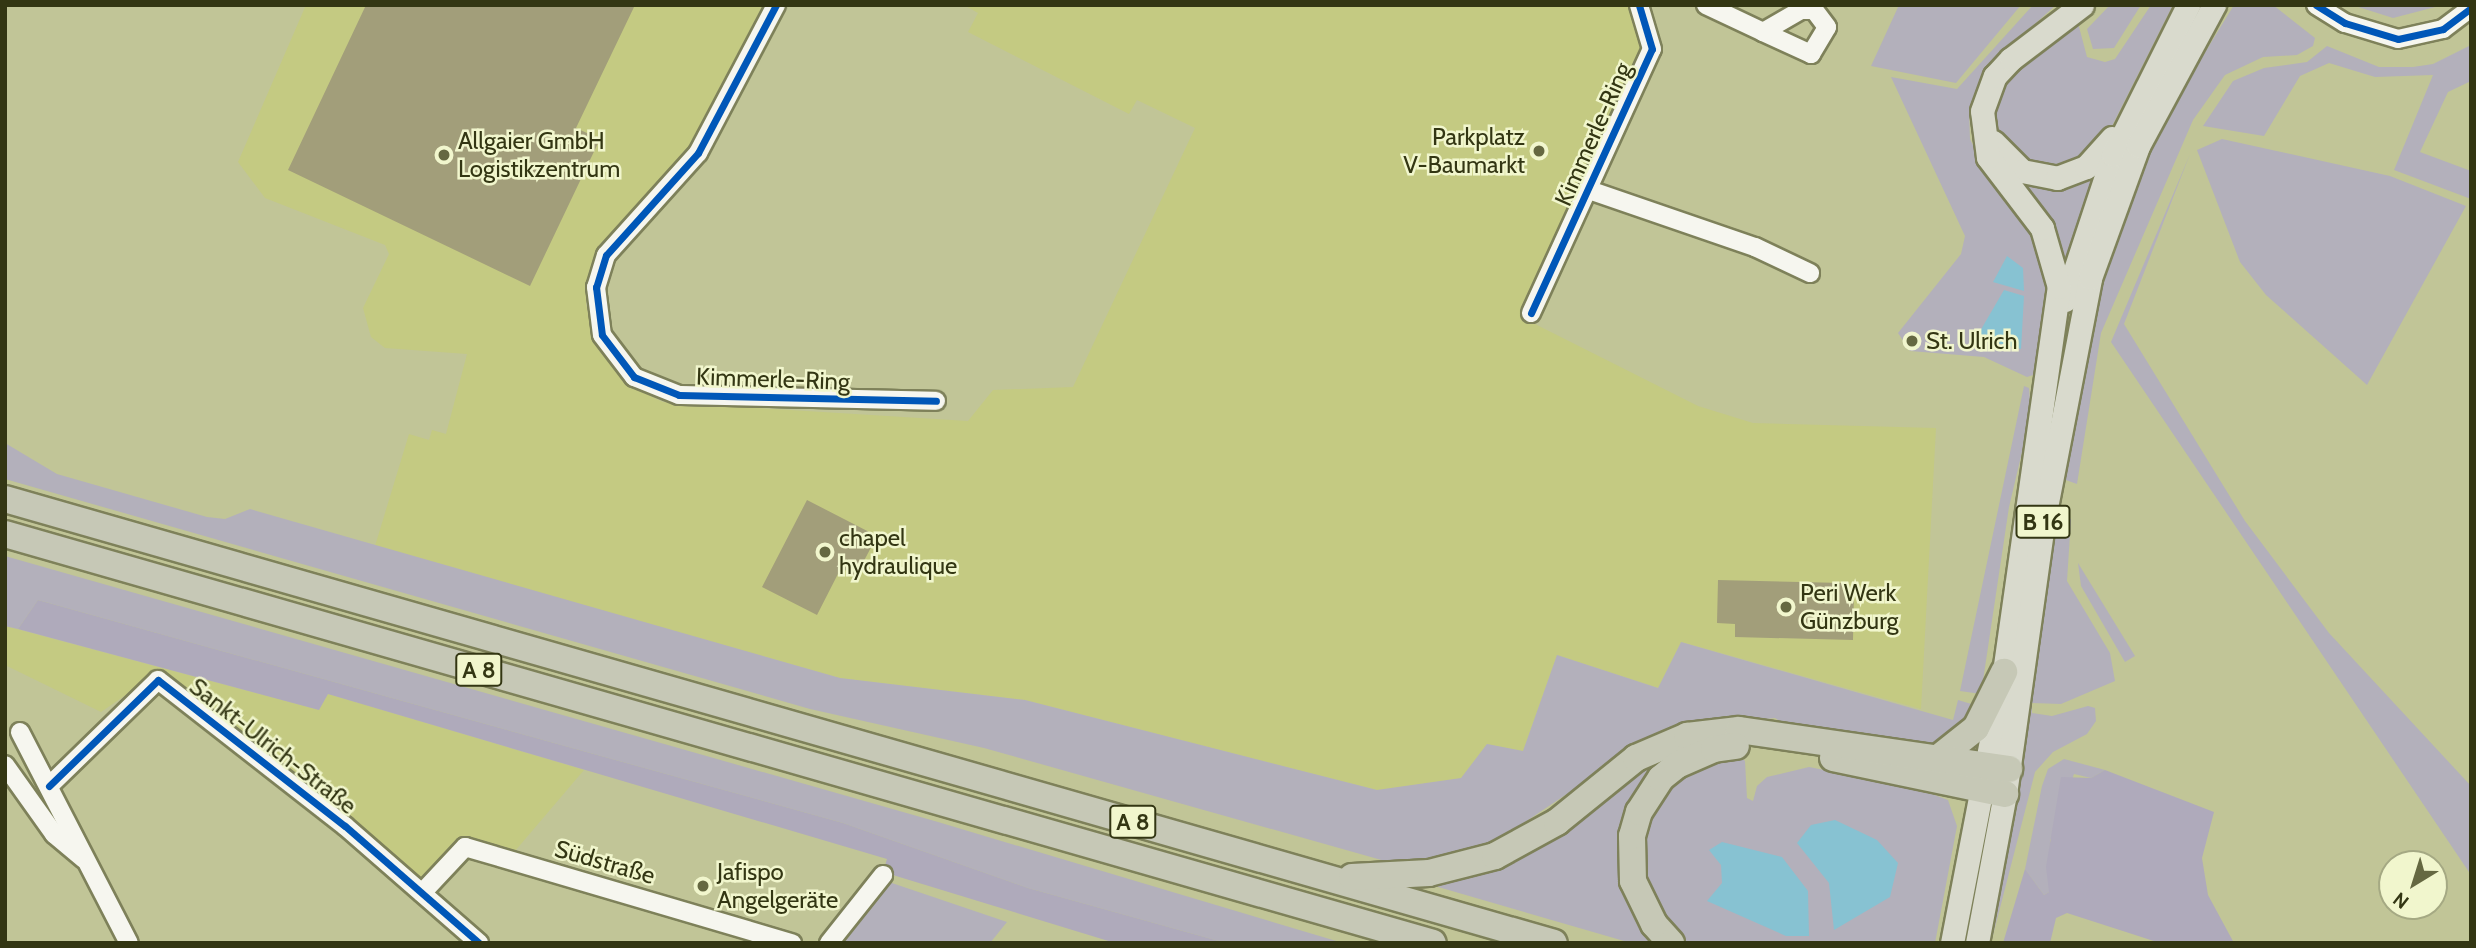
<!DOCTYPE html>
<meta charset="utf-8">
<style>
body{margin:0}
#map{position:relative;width:2476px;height:948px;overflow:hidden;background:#c1c597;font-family:Cabin,sans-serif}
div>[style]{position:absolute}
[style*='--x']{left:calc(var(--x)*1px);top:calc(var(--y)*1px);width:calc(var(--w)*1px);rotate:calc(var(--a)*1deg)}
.built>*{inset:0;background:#c4ca82}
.green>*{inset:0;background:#b3b0bb}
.forest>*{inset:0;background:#afaabb}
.water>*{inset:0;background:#87c2d2}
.building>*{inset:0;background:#a29e7a}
.roads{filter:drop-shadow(2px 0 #7e815a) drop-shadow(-2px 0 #7e815a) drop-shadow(0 2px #7e815a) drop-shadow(0 -2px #7e815a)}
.minor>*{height:18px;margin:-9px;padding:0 9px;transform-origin:9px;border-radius:9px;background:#f6f6ef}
.major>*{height:23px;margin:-11.5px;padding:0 11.5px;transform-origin:11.5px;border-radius:11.5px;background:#d9dacd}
.highway>*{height:26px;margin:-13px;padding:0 13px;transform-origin:13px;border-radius:13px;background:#c6c8b6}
.cycleway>*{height:7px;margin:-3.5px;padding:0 3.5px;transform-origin:3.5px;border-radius:3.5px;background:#0057b8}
.dots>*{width:19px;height:19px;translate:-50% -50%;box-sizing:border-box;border:4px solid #f1f6cd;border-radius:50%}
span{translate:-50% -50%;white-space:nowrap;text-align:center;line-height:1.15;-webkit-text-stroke:5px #f1f6cd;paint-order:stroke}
.shield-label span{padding:2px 5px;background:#f1f6cd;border:2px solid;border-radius:5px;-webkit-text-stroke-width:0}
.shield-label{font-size:23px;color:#333613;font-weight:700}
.street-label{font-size:24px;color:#333613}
.poi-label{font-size:24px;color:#333613}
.right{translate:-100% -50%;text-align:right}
.left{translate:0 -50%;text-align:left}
.frame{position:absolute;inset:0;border:7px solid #333613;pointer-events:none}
.north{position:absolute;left:2378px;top:850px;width:70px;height:70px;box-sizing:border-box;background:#f1f6cd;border:2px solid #a5a983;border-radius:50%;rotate:218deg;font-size:19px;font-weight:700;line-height:28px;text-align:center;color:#333613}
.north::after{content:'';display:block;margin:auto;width:24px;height:32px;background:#656841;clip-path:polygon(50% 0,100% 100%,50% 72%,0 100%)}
</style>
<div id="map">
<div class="built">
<div style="clip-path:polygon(306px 5px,767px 5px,697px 143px,599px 252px,586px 304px,596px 346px,626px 384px,663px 402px,968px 421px,993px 390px,1073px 387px,1195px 128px,1137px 100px,1129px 114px,968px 32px,978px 13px,964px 5px,1629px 5px,1641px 51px,1527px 320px,1698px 406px,1753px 423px,1936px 428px,1921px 709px,1682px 642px,1659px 688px,1557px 655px,1523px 751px,1487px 744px,1461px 779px,1377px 790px,1025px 700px,840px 678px,375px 546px,409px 434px,429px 440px,432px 430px,446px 434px,467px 354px,385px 348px,371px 337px,363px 308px,389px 254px,385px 245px,265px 198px,238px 162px)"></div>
<div style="clip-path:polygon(5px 626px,319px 710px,328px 694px,584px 770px,515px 851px,463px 839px,425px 882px,158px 673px,101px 712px,5px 665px)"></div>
</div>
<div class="green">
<div style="clip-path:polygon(1899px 5px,2021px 5px,1956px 83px,1871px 66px)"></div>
<div style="clip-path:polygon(2033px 5px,2056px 5px,1987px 67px,1969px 108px,1970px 139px,1981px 162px,2036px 232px,2052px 275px,2036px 374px,2027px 377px,1984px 357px,1910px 351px,1898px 333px,1961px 254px,1965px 236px,1891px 77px,1957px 89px)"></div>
<div style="clip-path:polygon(2110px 5px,2141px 5px,2114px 48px,2093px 49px,2087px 29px)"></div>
<div style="clip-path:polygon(2151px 5px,2173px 5px,2106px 138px,2067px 169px,2032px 168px,1995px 132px,1993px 107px,2001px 87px,2017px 66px,2078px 23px,2087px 57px,2105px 62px,2115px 59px)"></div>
<div style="clip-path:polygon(2234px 5px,2273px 5px,2315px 38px,2313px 46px,2297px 55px,2263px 57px,2225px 75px,2193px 120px,2101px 333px,2077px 484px,2060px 478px,2093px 301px,2120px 218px,2174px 103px)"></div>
<div style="clip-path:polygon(2352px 5px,2443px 5px,2393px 18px)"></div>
<div style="clip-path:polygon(2471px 45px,2471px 81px,2448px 92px,2420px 152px,2471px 171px,2471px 199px,2394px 170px,2433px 75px,2375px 77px,2329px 63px,2300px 76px,2264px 136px,2203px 126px,2233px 81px,2264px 68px,2307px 62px,2327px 46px,2379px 67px,2413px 67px,2433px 64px)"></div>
<div style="clip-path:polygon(2222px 139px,2390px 176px,2466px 206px,2367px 385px,2266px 295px,2240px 262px,2197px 150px)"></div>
<div style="clip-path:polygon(2190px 154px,2124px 324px,2245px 521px,2329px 633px,2471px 786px,2471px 875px,2111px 342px)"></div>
<div style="clip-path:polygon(2105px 158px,2065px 278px,2012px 172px,2024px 180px)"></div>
<div style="clip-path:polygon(2024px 386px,2029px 388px,2031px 414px,2009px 507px,1981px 694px,1960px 691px)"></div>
<div style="clip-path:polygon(5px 443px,57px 474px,207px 517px,225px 519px,250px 509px,840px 678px,1025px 700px,1377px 790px,1461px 778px,1487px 744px,1523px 751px,1557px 655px,1658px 688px,1681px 642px,1953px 720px,1958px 700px,1978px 706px,1970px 723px,1934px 746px,1789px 727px,1775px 718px,1662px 730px,1491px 845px,1411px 864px,1385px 861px,984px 748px,810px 709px,5px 479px)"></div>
<div style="clip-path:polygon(2055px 515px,2071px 519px,2067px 581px,2110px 653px,2115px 681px,2061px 704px,2032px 703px,2032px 713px,2052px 716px,2088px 706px,2095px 708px,2096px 721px,2087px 734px,2053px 752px,2035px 772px,1991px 943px,1985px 943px,2006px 852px)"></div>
<div style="clip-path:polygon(5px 556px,938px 822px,1343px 943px,1226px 943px,1028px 888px,843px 823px,38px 600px,18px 629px,5px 626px)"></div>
<div style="clip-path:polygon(2078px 563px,2135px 656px,2125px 662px,2081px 586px)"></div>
<div style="clip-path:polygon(1672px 751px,1629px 817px,1653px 943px,1631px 943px,1421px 882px,1492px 869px,1528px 853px)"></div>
<div style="clip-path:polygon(1738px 755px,1745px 761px,1747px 798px,1753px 801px,1757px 786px,1767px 777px,1809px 767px,1916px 788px,1948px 800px,1957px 826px,1935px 943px,1686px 943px,1666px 926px,1648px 902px,1639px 835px,1683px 768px)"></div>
<div style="clip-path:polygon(2064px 759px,2105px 770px,2091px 778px,2074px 774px,2050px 841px,2049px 892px,2044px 895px,2025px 869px,2042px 786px,2048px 769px)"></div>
<div style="clip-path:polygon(886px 881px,1007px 922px,990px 943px,836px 943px)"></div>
</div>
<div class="forest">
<div style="clip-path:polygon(38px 600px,843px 823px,1028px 888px,1226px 943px,1115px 943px,883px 872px,887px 859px,328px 694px,319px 710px,18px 629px)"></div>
<div style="clip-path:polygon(2105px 770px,2214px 812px,2202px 858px,2208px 895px,2234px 943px,2160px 943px,2067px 913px,2056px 918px,2050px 943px,2003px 943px,2025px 869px,2044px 895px,2049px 892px,2046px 867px,2061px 777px,2091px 778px)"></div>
</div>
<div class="water">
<div style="clip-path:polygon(2007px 256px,2023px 268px,2024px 291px,1993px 282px)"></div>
<div style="clip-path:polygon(2004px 290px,2024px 296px,2021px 349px,1976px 338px)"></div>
<div style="clip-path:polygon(1835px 820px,1877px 840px,1898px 863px,1890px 897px,1834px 930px,1829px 883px,1797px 843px,1811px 825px)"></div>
<div style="clip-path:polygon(1722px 842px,1782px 857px,1808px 891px,1809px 936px,1786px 936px,1707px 901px,1722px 883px,1721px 865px,1709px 850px)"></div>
</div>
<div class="building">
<div style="clip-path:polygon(366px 5px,635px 5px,576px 128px,600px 139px,530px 286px,288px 170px)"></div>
<div style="clip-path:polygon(807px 500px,877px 536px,856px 576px,841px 568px,817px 615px,762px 587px)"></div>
<div style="clip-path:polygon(1718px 580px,1843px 583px,1843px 590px,1854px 590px,1853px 640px,1735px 637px,1735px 624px,1717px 623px)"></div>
</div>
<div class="roads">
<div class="minor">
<div style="--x:776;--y:5;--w:167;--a:117.8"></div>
<div style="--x:698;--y:153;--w:137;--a:132"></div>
<div style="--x:606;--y:255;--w:34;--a:107"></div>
<div style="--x:596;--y:287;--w:48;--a:82.9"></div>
<div style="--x:602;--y:335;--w:53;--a:52.7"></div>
<div style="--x:634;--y:377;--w:48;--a:21.8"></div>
<div style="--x:679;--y:395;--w:257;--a:1.3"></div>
<div style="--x:1706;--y:5;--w:63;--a:25.3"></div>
<div style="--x:1763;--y:32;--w:53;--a:24.6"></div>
<div style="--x:1811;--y:54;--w:31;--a:-59"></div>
<div style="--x:1827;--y:27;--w:21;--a:-127"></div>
<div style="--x:1814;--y:10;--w:13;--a:180"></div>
<div style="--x:1801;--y:10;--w:44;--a:149.9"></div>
<div style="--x:2316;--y:5;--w:34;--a:32"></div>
<div style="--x:2345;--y:23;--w:55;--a:16.8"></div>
<div style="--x:2398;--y:39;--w:46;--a:-12.5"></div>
<div style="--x:2443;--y:29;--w:35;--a:-37"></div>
<div style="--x:1589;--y:190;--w:176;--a:19"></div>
<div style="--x:1755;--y:247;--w:61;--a:25.3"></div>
<div style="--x:1531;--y:313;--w:290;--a:-65.4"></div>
<div style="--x:1652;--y:49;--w:46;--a:-106.5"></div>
<div style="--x:20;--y:732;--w:237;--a:62.7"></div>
<div style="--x:5;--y:765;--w:85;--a:54.6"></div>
<div style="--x:54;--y:834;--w:39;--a:40"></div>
<div style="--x:49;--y:786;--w:152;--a:-44.2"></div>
<div style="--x:158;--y:680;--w:237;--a:38"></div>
<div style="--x:345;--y:826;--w:178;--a:41.1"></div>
<div style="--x:422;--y:893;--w:63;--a:-46.9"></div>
<div style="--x:465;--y:847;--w:341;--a:16.4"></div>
<div style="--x:829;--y:943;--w:87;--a:-51.5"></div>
</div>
<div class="major">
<div style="--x:1993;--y:142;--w:41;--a:45"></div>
<div style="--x:2022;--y:171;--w:36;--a:11"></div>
<div style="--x:2057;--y:178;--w:31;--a:-21"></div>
<div style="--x:2086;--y:167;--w:39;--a:-48"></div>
<div style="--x:2065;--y:300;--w:153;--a:-71.7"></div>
<div style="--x:2113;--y:155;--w:168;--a:-63.4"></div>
<div style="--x:1952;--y:943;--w:276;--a:-79.1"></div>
<div style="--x:2004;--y:672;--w:389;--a:-81.9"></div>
<div style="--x:2059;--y:287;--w:61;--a:-106.1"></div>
<div style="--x:2042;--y:228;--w:89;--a:-127.3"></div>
<div style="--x:1988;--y:157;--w:46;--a:-97.4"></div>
<div style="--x:1982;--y:111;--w:37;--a:-70"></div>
<div style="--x:1995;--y:76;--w:23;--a:-47"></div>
<div style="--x:2011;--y:59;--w:89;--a:-37.3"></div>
<div style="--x:1977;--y:943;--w:152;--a:-79.4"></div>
<div style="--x:2005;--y:794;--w:274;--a:-82"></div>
<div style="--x:2043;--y:523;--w:249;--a:-79.1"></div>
<div style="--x:2090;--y:278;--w:140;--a:-70"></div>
<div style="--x:2138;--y:146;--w:160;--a:-61.7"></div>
</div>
<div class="highway">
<div style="--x:5;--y:499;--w:1611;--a:15.99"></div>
<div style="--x:5;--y:534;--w:1485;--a:15.98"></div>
<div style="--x:1942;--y:755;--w:43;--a:-38.5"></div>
<div style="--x:1976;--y:728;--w:63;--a:-63.4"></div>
<div style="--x:1833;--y:758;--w:176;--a:11.8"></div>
<div style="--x:1352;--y:877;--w:77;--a:-3"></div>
<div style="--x:1429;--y:873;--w:68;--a:-14.4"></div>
<div style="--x:1495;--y:856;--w:71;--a:-28.7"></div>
<div style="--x:1557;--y:822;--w:102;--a:-39"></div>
<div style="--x:1636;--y:758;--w:56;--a:-23.3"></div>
<div style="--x:1687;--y:736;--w:52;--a:-6.6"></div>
<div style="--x:1739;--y:730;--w:273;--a:8.2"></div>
<div style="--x:1671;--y:943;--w:25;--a:-132"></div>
<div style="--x:1654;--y:924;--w:48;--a:-116"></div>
<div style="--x:1633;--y:881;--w:45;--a:-91.3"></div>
<div style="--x:1632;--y:836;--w:25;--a:-74"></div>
<div style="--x:1639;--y:812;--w:40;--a:-57.1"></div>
<div style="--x:1661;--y:778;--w:21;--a:-39"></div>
<div style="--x:1677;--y:765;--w:40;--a:-23.4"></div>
<div style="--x:1714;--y:749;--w:22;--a:-8"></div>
</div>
</div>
<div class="cycleway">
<div style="--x:776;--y:5;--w:167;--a:117.8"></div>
<div style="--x:698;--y:153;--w:137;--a:132"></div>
<div style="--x:606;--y:255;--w:34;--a:107"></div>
<div style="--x:596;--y:287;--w:48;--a:82.9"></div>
<div style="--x:602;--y:335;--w:53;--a:52.7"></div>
<div style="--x:634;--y:377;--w:48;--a:21.8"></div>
<div style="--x:679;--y:395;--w:257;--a:1.3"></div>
<div style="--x:2316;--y:5;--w:34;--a:32"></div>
<div style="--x:2345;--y:23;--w:55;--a:16.8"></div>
<div style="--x:2398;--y:39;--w:46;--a:-12.5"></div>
<div style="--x:2443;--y:29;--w:35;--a:-37"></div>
<div style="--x:1531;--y:313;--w:290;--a:-65.4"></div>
<div style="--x:1652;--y:49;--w:46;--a:-106.5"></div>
<div style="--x:49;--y:786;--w:152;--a:-44.2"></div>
<div style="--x:158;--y:680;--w:237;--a:38"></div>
<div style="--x:345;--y:826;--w:178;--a:41.1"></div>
</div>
<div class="dots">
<div style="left:1539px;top:151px;background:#656841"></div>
<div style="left:444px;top:155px;background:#656841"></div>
<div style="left:1912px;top:341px;background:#656841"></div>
<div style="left:825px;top:552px;background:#656841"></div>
<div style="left:1786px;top:607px;background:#656841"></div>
<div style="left:703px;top:886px;background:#656841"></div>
</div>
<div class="shield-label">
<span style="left:2043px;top:522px">B 16</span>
<span style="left:479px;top:670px">A 8</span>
<span style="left:1133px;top:822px">A 8</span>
</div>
<div class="street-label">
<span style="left:1593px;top:134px;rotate:-66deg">Kimmerle-Ring</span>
<span style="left:773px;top:379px;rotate:2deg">Kimmerle-Ring</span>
<span style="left:273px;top:746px;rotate:38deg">Sankt-Ulrich-Straße</span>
<span style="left:605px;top:862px;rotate:16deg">Südstraße</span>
</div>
<div class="poi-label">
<span class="right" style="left:1525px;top:151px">Parkplatz<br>V-Baumarkt</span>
<span class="left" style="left:458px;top:155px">Allgaier GmbH<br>Logistikzentrum</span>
<span class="left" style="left:1926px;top:341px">St. Ulrich</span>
<span class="left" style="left:839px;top:552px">chapel<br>hydraulique</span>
<span class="left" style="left:1800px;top:607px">Peri Werk<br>Günzburg</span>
<span class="left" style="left:717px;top:886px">Jafispo<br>Angelgeräte</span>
</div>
<div class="frame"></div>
<div class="north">N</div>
</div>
